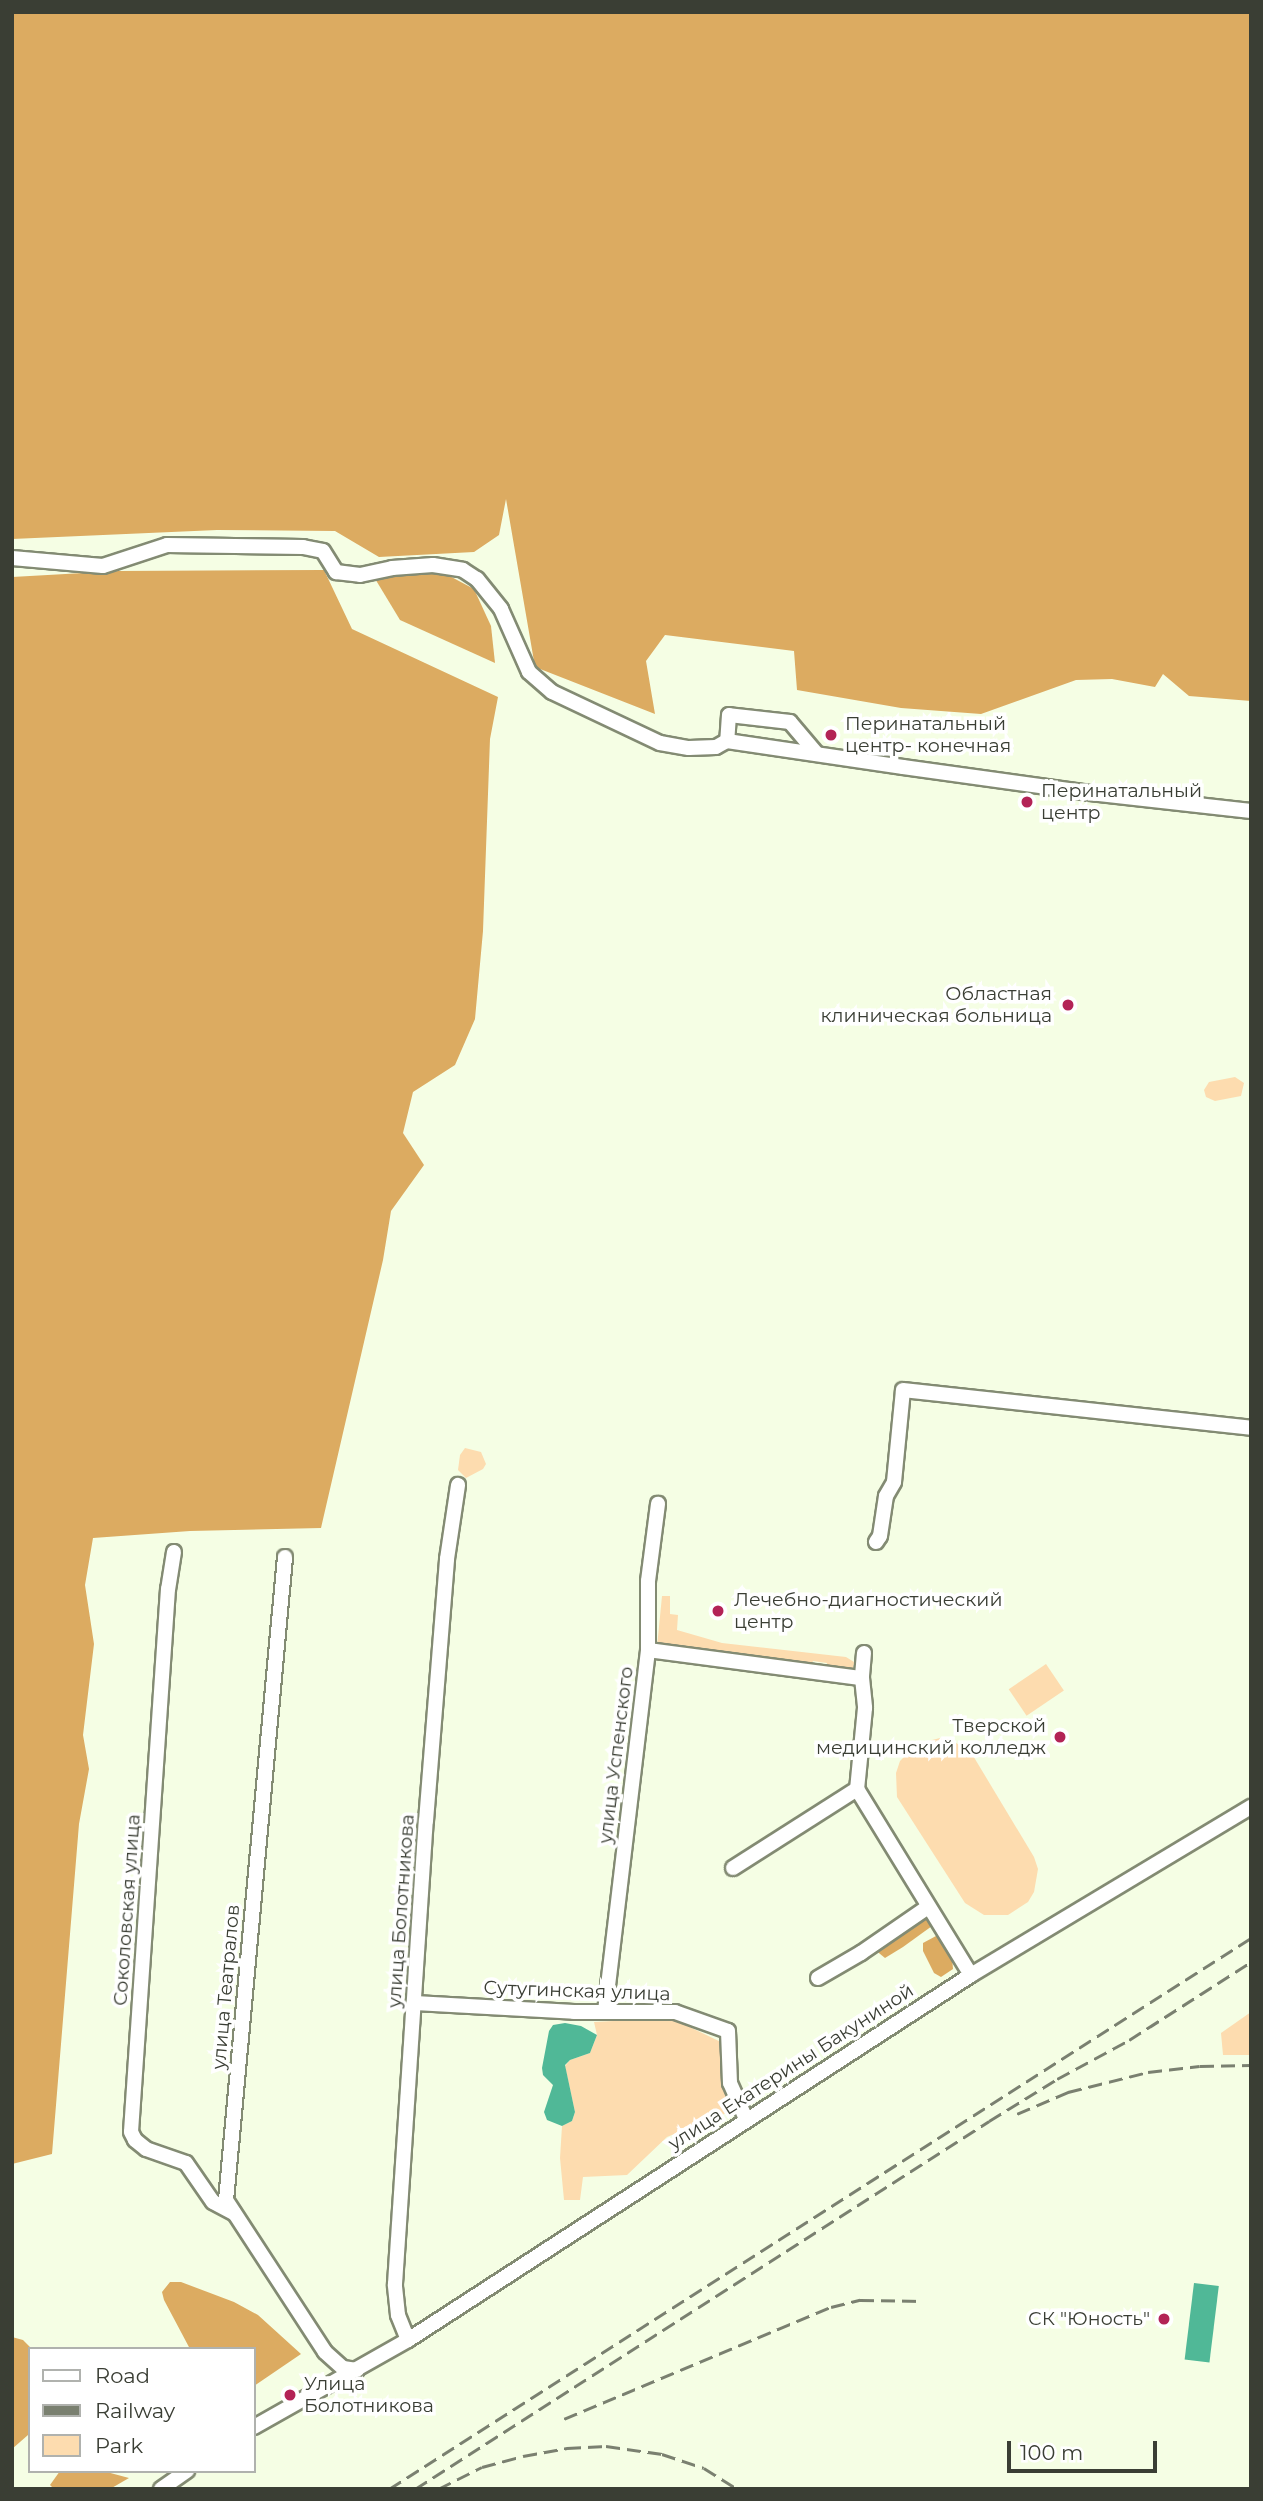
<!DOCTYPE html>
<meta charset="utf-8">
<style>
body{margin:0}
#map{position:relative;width:1263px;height:2501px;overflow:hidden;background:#f5fee4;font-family:Montserrat,sans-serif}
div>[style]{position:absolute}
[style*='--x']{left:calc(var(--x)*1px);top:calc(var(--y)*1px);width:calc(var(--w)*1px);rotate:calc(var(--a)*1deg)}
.green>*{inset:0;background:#fddcaf;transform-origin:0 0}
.forest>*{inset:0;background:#dcab61}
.water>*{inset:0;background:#50b897;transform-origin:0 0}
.roads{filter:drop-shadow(2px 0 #838b73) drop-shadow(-2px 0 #838b73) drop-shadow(0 2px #838b73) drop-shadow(0 -2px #838b73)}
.minor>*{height:14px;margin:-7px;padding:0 7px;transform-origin:7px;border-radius:7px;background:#fff}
.rail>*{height:2.5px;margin-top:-1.25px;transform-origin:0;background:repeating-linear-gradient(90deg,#7a8070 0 14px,transparent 0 21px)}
.dots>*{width:19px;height:19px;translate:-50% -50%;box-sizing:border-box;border:4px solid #fff;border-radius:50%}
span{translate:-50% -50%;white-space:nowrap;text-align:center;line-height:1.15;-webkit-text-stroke:7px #fff;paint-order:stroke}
.poi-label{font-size:19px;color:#3a3e34}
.left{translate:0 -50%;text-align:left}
.right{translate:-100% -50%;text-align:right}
.street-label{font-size:19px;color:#3a3e34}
.frame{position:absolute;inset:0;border:14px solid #3a3e34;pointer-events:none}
.legend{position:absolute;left:28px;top:2347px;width:228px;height:126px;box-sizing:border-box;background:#fff;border:2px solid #b0b2ae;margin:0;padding:9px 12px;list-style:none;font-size:21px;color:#3a3e34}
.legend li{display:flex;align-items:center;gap:14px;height:35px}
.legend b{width:35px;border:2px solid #b0b2ae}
.scale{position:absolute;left:1007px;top:2441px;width:150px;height:32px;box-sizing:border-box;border:4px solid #3a3e34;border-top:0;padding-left:9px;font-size:21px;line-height:24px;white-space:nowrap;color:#3a3e34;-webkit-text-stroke:5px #fff;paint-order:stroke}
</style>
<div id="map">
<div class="green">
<div style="clip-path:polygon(1235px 1077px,1244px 1083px,1241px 1096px,1215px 1101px,1206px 1097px,1204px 1090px,1209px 1082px)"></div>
<div style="clip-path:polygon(465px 1448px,481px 1452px,486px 1464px,483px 1469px,466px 1478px,458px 1470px,460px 1455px)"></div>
<div style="clip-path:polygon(662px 1596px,670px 1596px,670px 1614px,678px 1615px,677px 1630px,722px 1643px,846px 1657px,854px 1662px,853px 1672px,827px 1670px,827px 1663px,813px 1661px,810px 1667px,657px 1647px)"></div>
<div style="left:1046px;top:1664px;width:32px;height:45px;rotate:56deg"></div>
<div style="clip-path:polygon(940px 1738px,952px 1740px,972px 1754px,1034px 1857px,1038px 1869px,1034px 1892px,1028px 1902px,1008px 1915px,984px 1915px,965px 1903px,897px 1797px,896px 1773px,900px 1761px,917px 1744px)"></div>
<div style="clip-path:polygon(1251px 2012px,1251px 2055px,1223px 2055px,1221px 2033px)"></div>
<div style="clip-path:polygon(671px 2018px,725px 2044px,721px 2076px,734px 2110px,667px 2137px,627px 2175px,583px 2177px,580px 2200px,564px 2200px,560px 2158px,562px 2126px,572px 2121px,575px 2112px,565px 2066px,570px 2060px,590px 2053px,597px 2035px,594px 2022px)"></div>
</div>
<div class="forest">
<div style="clip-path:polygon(12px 12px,1251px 12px,1251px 701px,1189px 696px,1163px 674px,1155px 687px,1112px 679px,1076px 680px,981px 714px,901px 708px,797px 690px,794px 651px,665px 635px,646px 661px,655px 714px,535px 667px,506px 499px,499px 535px,474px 552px,379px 557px,335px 531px,217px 530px,12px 539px)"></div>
<div style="clip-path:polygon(324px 570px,352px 629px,498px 697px,490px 739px,483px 931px,475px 1019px,455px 1065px,413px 1092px,403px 1133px,424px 1165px,391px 1211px,383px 1260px,321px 1528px,190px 1531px,93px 1538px,85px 1585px,94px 1644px,83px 1735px,89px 1769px,79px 1824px,52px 2154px,12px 2164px,12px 577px,119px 571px)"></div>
<div style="clip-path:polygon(442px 572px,474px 589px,491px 626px,495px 663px,400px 620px,374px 577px)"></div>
<div style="clip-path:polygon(925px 1914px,932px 1926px,903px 1947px,885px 1958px,874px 1949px)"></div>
<div style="clip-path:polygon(936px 1936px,943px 1940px,952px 1957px,953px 1969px,941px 1977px,934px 1973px,923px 1951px,923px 1943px)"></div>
<div style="clip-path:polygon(170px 2282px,181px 2282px,234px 2302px,258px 2315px,301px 2354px,254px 2386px,254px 2349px,190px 2349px,164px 2300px,162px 2292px)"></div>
<div style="clip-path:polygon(12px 2337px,23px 2340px,32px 2349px,30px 2349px,30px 2426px,28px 2435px,12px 2449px)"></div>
<div style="clip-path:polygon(60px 2471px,103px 2471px,129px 2478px,110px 2489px,54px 2489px,50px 2485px)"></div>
</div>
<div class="water">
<div style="clip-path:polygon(565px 2023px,581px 2026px,597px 2035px,590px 2053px,570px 2060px,565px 2065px,575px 2112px,572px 2121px,562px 2126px,547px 2120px,544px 2112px,553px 2085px,543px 2075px,542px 2068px,549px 2031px,553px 2025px)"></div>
<div style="left:1194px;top:2283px;width:25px;height:77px;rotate:7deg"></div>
</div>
<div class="roads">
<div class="minor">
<div style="--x:12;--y:558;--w:91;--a:5"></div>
<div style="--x:103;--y:566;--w:67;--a:-18.2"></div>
<div style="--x:167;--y:545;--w:136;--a:0.8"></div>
<div style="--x:303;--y:547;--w:20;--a:11"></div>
<div style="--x:323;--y:551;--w:25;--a:58"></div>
<div style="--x:336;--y:572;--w:24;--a:7"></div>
<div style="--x:360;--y:575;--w:33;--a:-12"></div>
<div style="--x:392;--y:568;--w:41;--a:-4.2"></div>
<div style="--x:433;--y:565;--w:30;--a:9"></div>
<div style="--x:463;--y:570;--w:17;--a:33"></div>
<div style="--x:477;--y:579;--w:38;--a:51"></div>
<div style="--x:501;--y:609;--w:69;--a:66"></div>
<div style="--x:529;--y:672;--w:30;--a:41"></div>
<div style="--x:552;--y:692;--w:119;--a:25.3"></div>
<div style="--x:660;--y:743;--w:29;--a:10"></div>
<div style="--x:689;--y:748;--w:27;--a:-2"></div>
<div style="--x:716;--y:747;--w:13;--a:-29"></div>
<div style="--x:817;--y:754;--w:42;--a:-130.2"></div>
<div style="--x:790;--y:722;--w:61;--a:-173.5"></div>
<div style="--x:729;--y:715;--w:26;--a:94"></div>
<div style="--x:727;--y:741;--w:178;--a:8.4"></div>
<div style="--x:903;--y:767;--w:189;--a:7.9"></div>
<div style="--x:1090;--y:793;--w:162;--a:6.4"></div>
<div style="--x:876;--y:1542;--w:7;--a:-56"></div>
<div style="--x:880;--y:1536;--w:40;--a:-81.5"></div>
<div style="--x:886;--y:1496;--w:16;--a:-60"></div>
<div style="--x:894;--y:1482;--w:92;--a:-84.4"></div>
<div style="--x:903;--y:1390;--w:350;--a:6.2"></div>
<div style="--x:174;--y:1552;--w:37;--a:99"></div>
<div style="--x:168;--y:1589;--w:544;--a:93.9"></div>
<div style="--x:131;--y:2132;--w:9;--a:63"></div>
<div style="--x:135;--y:2140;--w:14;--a:39"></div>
<div style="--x:146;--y:2149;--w:42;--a:19.3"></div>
<div style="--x:186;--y:2163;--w:47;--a:55.3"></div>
<div style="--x:213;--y:2202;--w:24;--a:28"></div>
<div style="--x:285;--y:1557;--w:646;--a:95.24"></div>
<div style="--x:226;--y:2200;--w:181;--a:56.9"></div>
<div style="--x:325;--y:2352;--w:24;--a:42"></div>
<div style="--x:343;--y:2368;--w:14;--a:8"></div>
<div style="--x:648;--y:1650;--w:216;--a:7.5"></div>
<div style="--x:864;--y:1653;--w:25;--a:95"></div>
<div style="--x:862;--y:1678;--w:30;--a:84"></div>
<div style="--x:865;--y:1708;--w:81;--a:95.6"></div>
<div style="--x:857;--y:1789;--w:218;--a:58.5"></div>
<div style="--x:733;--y:1868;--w:147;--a:-32.5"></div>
<div style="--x:818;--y:1978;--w:50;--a:-30.2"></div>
<div style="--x:861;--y:1953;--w:81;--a:-34.5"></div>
<div style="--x:415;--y:2003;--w:159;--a:3.2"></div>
<div style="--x:574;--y:2012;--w:101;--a:0"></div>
<div style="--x:675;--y:2012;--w:56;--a:19.7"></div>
<div style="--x:728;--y:2031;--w:52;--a:87.8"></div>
<div style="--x:730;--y:2083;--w:39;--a:66"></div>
<div style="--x:605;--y:2011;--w:364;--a:-83.2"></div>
<div style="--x:648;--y:1650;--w:69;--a:-90"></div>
<div style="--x:648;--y:1581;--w:78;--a:-82.6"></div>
<div style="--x:408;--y:2340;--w:27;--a:-112"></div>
<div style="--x:398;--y:2315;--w:31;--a:-96"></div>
<div style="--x:395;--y:2284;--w:464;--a:-86.2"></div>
<div style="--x:426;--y:1821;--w:263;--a:-85.4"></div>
<div style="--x:447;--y:1559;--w:75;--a:-81.5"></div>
<div style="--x:254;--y:2427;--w:177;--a:-29.5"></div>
<div style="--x:408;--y:2340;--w:671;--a:-32.96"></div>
<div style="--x:971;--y:1975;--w:327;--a:-31"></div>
<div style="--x:161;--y:2489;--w:32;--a:-35"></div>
</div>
</div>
<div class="rail">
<div style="--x:1017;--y:2114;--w:56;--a:-23.3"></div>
<div style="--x:1068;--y:2092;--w:82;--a:-14"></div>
<div style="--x:1148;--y:2072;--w:52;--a:-6.6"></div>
<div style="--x:1200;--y:2066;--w:51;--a:-1.1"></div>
<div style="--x:564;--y:2419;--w:290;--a:-22.8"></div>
<div style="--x:831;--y:2307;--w:30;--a:-14"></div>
<div style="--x:860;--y:2300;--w:62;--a:0.9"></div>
<div style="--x:389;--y:2489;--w:1023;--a:-32.59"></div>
<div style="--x:415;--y:2489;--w:682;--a:-32.66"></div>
<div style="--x:989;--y:2121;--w:80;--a:-31.7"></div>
<div style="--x:1057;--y:2079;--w:82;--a:-28.4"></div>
<div style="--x:1129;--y:2040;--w:145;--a:-32.6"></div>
<div style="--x:438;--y:2489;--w:49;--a:-26.6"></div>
<div style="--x:482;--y:2467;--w:42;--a:-15"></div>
<div style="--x:523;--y:2456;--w:45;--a:-10.3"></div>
<div style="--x:567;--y:2448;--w:39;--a:-3"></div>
<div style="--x:606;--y:2446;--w:57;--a:8.1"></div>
<div style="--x:662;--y:2454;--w:44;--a:18.4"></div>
<div style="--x:704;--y:2468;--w:40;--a:32"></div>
</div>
<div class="dots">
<div style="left:831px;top:735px;background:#b32356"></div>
<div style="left:1027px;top:802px;background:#b32356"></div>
<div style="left:1068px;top:1005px;background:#b32356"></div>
<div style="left:718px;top:1611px;background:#b32356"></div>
<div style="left:1060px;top:1737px;background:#b32356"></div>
<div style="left:1164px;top:2319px;background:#b32356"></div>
<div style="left:290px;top:2395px;background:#b32356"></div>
</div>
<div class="poi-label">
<span class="left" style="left:845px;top:735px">Перинатальный<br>центр- конечная</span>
<span class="left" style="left:1041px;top:802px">Перинатальный<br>центр</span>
<span class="right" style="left:1052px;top:1005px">Областная<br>клиническая больница</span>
<span class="left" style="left:734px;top:1611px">Лечебно-диагностический<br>центр</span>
<span class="right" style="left:1046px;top:1737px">Тверской<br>медицинский колледж</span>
<span class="right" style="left:1150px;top:2319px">СК "Юность"</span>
<span class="left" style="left:304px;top:2395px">Улица<br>Болотникова</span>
</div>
<div class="street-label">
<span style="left:616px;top:1755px;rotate:-83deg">улица Успенского</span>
<span style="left:127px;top:1910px;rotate:-86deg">Соколовская улица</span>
<span style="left:401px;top:1911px;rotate:-86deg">улица Болотникова</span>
<span style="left:226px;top:1987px;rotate:-85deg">улица Театралов</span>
<span style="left:577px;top:1991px;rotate:2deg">Сутугинская улица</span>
<span style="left:791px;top:2067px;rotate:-33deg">улица Екатерины Бакуниной</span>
</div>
<div class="frame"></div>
<ul class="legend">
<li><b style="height:9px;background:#fff"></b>Road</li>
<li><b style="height:9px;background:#7a8070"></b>Railway</li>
<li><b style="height:19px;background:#fddcaf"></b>Park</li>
</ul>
<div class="scale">100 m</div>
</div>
